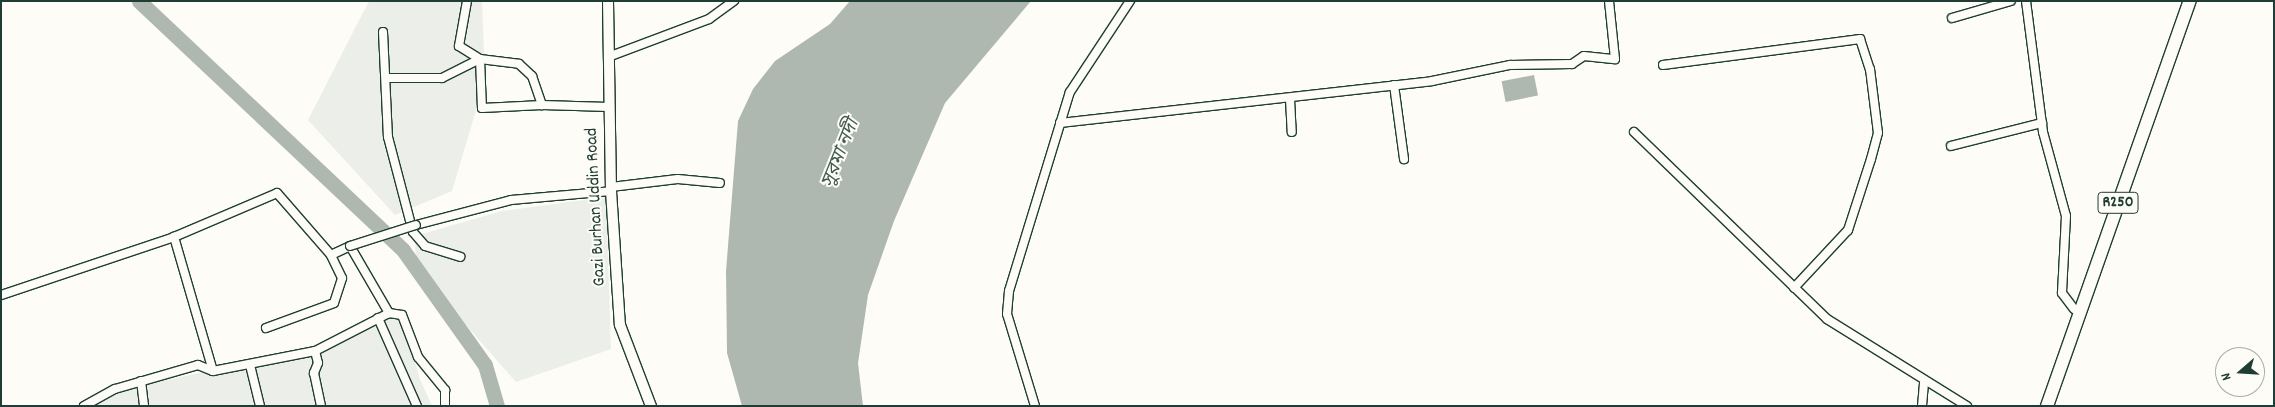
<!DOCTYPE html>
<meta charset="utf-8">
<style>
body{margin:0}
#map{position:relative;width:2275px;height:407px;overflow:hidden;background:#fdfcf7;font-family:Dekko,"Noto Sans Bengali",sans-serif}
div>[style]{position:absolute}
[style*='--x']{left:calc(var(--x)*1px);top:calc(var(--y)*1px);width:calc(var(--w)*1px);rotate:calc(var(--a)*1deg)}
.built>*{inset:0;background:#eceee9}
.water>*{inset:0;background:#aeb8b1;transform-origin:0 0}
.river>*{height:15px;margin:-7.5px;padding:0 7.5px;transform-origin:7.5px;border-radius:7.5px;background:#aeb8b1}
.roads{filter:drop-shadow(1px 0 #1f3d34) drop-shadow(-1px 0 #1f3d34) drop-shadow(0 1px #1f3d34) drop-shadow(0 -1px #1f3d34)}
.minor>*{height:8px;margin:-4px;padding:0 4px;transform-origin:4px;border-radius:4px;background:#fdfcf7}
.tertiary>*{height:10px;margin:-5px;padding:0 5px;transform-origin:5px;border-radius:5px;background:#fdfcf7}
.primary>*{height:12px;margin:-6px;padding:0 6px;transform-origin:6px;border-radius:6px;background:#fdfcf7}
.bridges{filter:drop-shadow(1px 0 #1f3d34) drop-shadow(-1px 0 #1f3d34) drop-shadow(0 1px #1f3d34) drop-shadow(0 -1px #1f3d34)}
.minor-bridge>*{height:8px;margin:-4px;padding:0 4px;transform-origin:4px;border-radius:4px;background:#fdfcf7}
span{translate:-50% -50%;white-space:nowrap;text-align:center;line-height:1.15;-webkit-text-stroke:4px #fdfcf7;paint-order:stroke}
.shield-label span{padding:1px 4px;background:#fdfcf7;border:1px solid;border-radius:4px;-webkit-text-stroke-width:0}
.shield-label{font-size:16px;color:#1f3d34;font-weight:700}
.street-label{font-size:18px;color:#1f3d34}
.water-label{font-size:19px;color:#435c53;font-style:italic}
.frame{position:absolute;inset:0;border:2px solid #1f3d34;pointer-events:none}
.north{position:absolute;left:2215px;top:347px;width:50px;height:50px;box-sizing:border-box;background:#fdfcf7;border:1px solid #a4b0a9;border-radius:50%;rotate:251deg;font-size:14px;font-weight:700;line-height:20px;text-align:center;color:#1f3d34}
.north::after{content:'';display:block;margin:auto;width:18px;height:22px;background:#1f3d34;clip-path:polygon(50% 0,100% 100%,50% 72%,0 100%)}
</style>
<div id="map">
<div class="built">
<div style="clip-path:polygon(369px 1px,482px 1px,485px 80px,452px 191px,395px 215px,308px 120px)"></div>
<div style="clip-path:polygon(606px 197px,611px 349px,516px 382px,416px 268px,415px 236px,502px 211px)"></div>
<div style="clip-path:polygon(391px 310px,408px 334px,419px 377px,432px 406px,94px 406px,129px 388px,313px 349px)"></div>
</div>
<div class="water">
<div style="clip-path:polygon(850px 1px,1031px 1px,945px 103px,894px 221px,868px 295px,858px 363px,863px 406px,742px 406px,727px 353px,726px 271px,738px 121px,753px 89px,775px 61px,830px 24px)"></div>
<div style="left:1534px;top:75px;width:21px;height:33px;rotate:79deg"></div>
</div>
<div class="river">
<div style="--x:139;--y:1;--w:363;--a:43.3"></div>
<div style="--x:403;--y:250;--w:141;--a:54.5"></div>
<div style="--x:485;--y:365;--w:43;--a:73.7"></div>
</div>
<div class="roads">
<div class="minor">
<div style="--x:467;--y:1;--w:46;--a:100.1"></div>
<div style="--x:459;--y:46;--w:25;--a:32"></div>
<div style="--x:480;--y:59;--w:39;--a:7"></div>
<div style="--x:519;--y:64;--w:18;--a:43"></div>
<div style="--x:532;--y:76;--w:31;--a:71"></div>
<div style="--x:542;--y:105;--w:67;--a:1.7"></div>
<div style="--x:2026;--y:1;--w:132;--a:82.6"></div>
<div style="--x:2043;--y:132;--w:87;--a:74.7"></div>
<div style="--x:2066;--y:216;--w:77;--a:93"></div>
<div style="--x:2062;--y:293;--w:20;--a:53"></div>
<div style="--x:1952;--y:18;--w:61;--a:-16.1"></div>
<div style="--x:383;--y:32;--w:105;--a:87.3"></div>
<div style="--x:388;--y:137;--w:98;--a:75.3"></div>
<div style="--x:413;--y:232;--w:18;--a:49"></div>
<div style="--x:425;--y:246;--w:37;--a:17"></div>
<div style="--x:608;--y:57;--w:108;--a:-20.6"></div>
<div style="--x:709;--y:19;--w:31;--a:-36"></div>
<div style="--x:480;--y:59;--w:49;--a:87.7"></div>
<div style="--x:482;--y:108;--w:60;--a:-2.9"></div>
<div style="--x:1663;--y:65;--w:199;--a:-7.5"></div>
<div style="--x:1860;--y:39;--w:32;--a:72"></div>
<div style="--x:1870;--y:69;--w:64;--a:82.9"></div>
<div style="--x:1878;--y:133;--w:27;--a:105"></div>
<div style="--x:1871;--y:159;--w:75;--a:107.9"></div>
<div style="--x:1848;--y:230;--w:79;--a:133"></div>
<div style="--x:387;--y:78;--w:55;--a:0"></div>
<div style="--x:442;--y:78;--w:42;--a:-26.6"></div>
<div style="--x:1394;--y:85;--w:75;--a:82.3"></div>
<div style="--x:1290;--y:99;--w:33;--a:87"></div>
<div style="--x:1060;--y:123;--w:374;--a:-6.4"></div>
<div style="--x:1432;--y:81;--w:80;--a:-11.6"></div>
<div style="--x:1510;--y:65;--w:62;--a:-0.9"></div>
<div style="--x:1572;--y:64;--w:14;--a:-34"></div>
<div style="--x:1584;--y:56;--w:31;--a:6"></div>
<div style="--x:1615;--y:59;--w:58;--a:-95.9"></div>
<div style="--x:1634;--y:132;--w:269;--a:44.1"></div>
<div style="--x:1827;--y:319;--w:165;--a:31.9"></div>
<div style="--x:1951;--y:146;--w:94;--a:-14.2"></div>
<div style="--x:611;--y:187;--w:67;--a:-6.8"></div>
<div style="--x:678;--y:179;--w:42;--a:5.4"></div>
<div style="--x:416;--y:225;--w:98;--a:-14.7"></div>
<div style="--x:511;--y:200;--w:100;--a:-5.1"></div>
<div style="--x:1;--y:295;--w:182;--a:-18.5"></div>
<div style="--x:174;--y:237;--w:112;--a:-23.1"></div>
<div style="--x:277;--y:193;--w:82;--a:48.9"></div>
<div style="--x:331;--y:255;--w:21;--a:-25"></div>
<div style="--x:350;--y:246;--w:78;--a:59.8"></div>
<div style="--x:389;--y:313;--w:83;--a:152.8"></div>
<div style="--x:315;--y:351;--w:104;--a:168.9"></div>
<div style="--x:213;--y:371;--w:140;--a:-106.2"></div>
<div style="--x:389;--y:313;--w:13;--a:9"></div>
<div style="--x:402;--y:315;--w:45;--a:69.1"></div>
<div style="--x:418;--y:357;--w:43;--a:50.7"></div>
<div style="--x:445;--y:390;--w:16;--a:90"></div>
<div style="--x:378;--y:318;--w:96;--a:66.1"></div>
<div style="--x:266;--y:328;--w:72;--a:-20.2"></div>
<div style="--x:334;--y:303;--w:26;--a:-72"></div>
<div style="--x:342;--y:278;--w:25;--a:-116"></div>
<div style="--x:315;--y:351;--w:12;--a:76"></div>
<div style="--x:318;--y:363;--w:11;--a:112"></div>
<div style="--x:314;--y:373;--w:34;--a:78"></div>
<div style="--x:250;--y:365;--w:42;--a:76.3"></div>
<div style="--x:141;--y:381;--w:25;--a:83"></div>
<div style="--x:84;--y:406;--w:35;--a:-29"></div>
<div style="--x:115;--y:389;--w:86;--a:-16.1"></div>
<div style="--x:198;--y:365;--w:16;--a:22"></div>
<div style="--x:1035;--y:406;--w:96;--a:-106.9"></div>
<div style="--x:1007;--y:314;--w:23;--a:-85"></div>
<div style="--x:1009;--y:291;--w:208;--a:-73"></div>
<div style="--x:1070;--y:92;--w:109;--a:-56.6"></div>
<div style="--x:1922;--y:406;--w:25;--a:-85"></div>
</div>
<div class="tertiary">
<div style="--x:608;--y:1;--w:190;--a:89.1"></div>
<div style="--x:611;--y:191;--w:134;--a:86.2"></div>
<div style="--x:620;--y:325;--w:87;--a:69.1"></div>
</div>
<div class="primary">
<div style="--x:2047;--y:406;--w:430;--a:-70.6"></div>
</div>
</div>
<div class="bridges">
<div class="minor-bridge">
<div style="--x:350;--y:246;--w:69;--a:-17.7"></div>
</div>
</div>
<div class="shield-label">
<span style="left:2118px;top:203px">R250</span>
</div>
<div class="street-label">
<span style="left:597px;top:207px;rotate:-93deg">Gazi Burhan Uddin Road</span>
</div>
<div class="water-label">
<span style="left:842px;top:154px;rotate:-68deg">সুরমা নদী</span>
</div>
<div class="frame"></div>
<div class="north">N</div>
</div>
